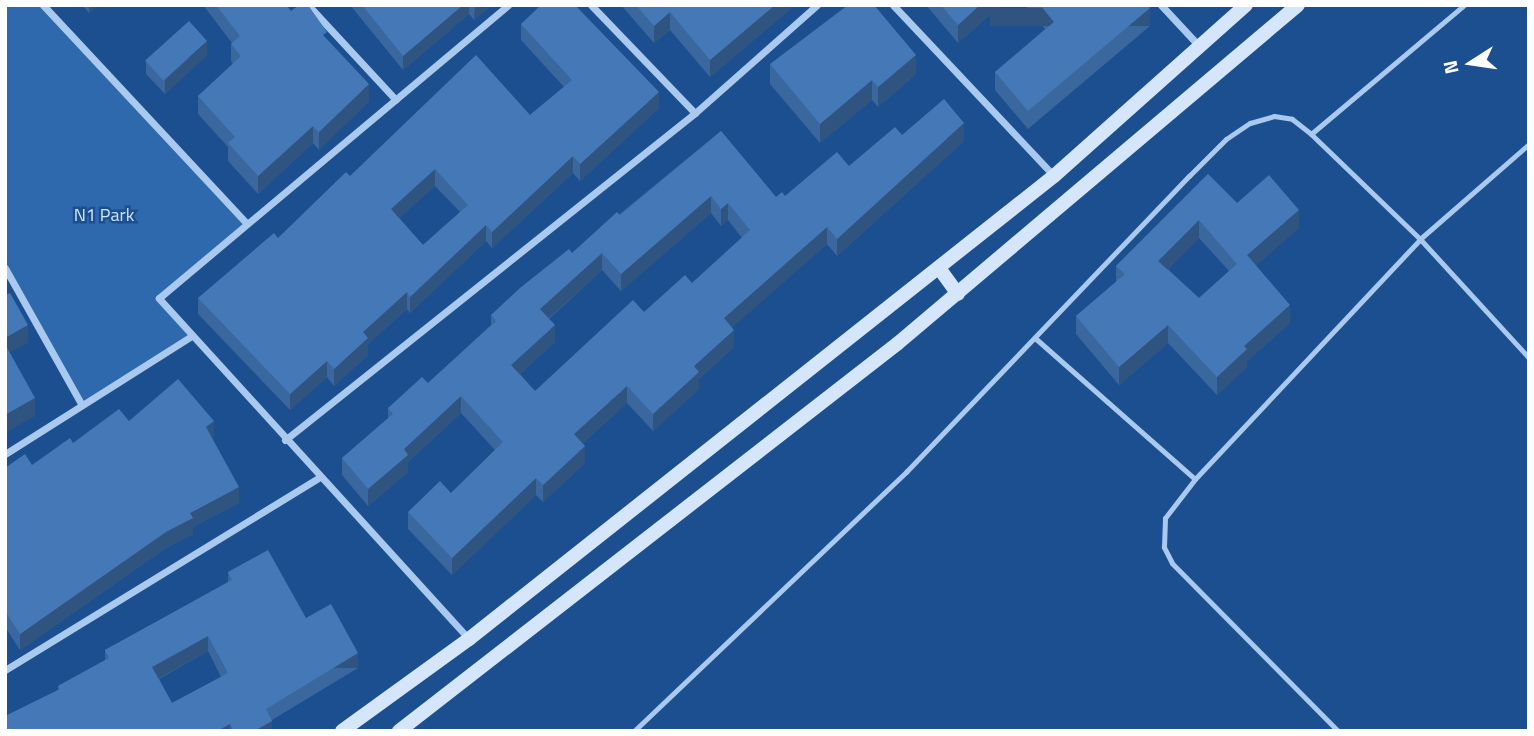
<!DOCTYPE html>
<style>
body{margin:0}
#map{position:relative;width:1534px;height:736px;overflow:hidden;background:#1b4f8f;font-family:"Titillium Web",sans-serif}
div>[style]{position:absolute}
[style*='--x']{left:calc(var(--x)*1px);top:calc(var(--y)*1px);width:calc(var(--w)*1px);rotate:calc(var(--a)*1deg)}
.green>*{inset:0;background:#2e69ad}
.lane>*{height:5px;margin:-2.5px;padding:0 2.5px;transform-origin:2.5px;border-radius:2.5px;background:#a9c9ee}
.street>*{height:7px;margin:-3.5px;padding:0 3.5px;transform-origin:3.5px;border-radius:3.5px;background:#a9c9ee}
.secondary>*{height:14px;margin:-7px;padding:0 7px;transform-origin:7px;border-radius:7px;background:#d6e6fa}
.wall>*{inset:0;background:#3a679d}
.shaded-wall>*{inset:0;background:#305480;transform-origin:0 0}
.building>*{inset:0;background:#4478b7;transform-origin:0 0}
span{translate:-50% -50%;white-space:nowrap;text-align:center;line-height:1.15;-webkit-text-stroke:5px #1b4f8f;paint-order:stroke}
.park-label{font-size:18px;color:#cfe3fa}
.frame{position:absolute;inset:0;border:7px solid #fff;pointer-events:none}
.north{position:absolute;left:1436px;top:28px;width:70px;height:70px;-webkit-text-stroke:5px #1b4f8f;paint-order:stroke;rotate:258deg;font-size:19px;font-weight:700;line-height:28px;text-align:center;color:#fff}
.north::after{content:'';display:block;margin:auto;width:24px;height:32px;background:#fff;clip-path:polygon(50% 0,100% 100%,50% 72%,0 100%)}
</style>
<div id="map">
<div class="green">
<div style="clip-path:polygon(5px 5px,43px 5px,247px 224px,160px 298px,192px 336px,82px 405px,5px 268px)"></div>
</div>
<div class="lane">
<div style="--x:1311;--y:134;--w:200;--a:-40.1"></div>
<div style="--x:1035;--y:338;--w:213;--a:41.4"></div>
<div style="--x:634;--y:731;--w:376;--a:-43.6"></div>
<div style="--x:906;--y:472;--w:410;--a:-46.3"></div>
<div style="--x:1189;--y:176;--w:52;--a:-45"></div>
<div style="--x:1226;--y:139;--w:29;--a:-34"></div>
<div style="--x:1250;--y:123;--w:25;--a:-16"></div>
<div style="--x:1274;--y:116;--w:18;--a:9"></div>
<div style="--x:1292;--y:119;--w:24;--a:38"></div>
<div style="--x:1311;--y:134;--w:151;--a:43.9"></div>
<div style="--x:1420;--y:239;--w:161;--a:47.5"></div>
<div style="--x:1338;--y:731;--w:236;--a:-134.7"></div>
<div style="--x:1172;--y:563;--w:18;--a:-117"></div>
<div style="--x:1164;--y:547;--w:29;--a:-88"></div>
<div style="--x:1165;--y:518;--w:49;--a:-52.4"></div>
<div style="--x:1195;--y:479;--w:329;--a:-46.8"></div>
<div style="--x:1420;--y:239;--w:145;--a:-41.1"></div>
</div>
<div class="street">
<div style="--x:43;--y:5;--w:299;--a:47"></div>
<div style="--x:308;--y:5;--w:129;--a:47.2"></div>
<div style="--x:591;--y:5;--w:150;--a:46.1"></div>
<div style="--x:893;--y:5;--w:235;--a:46.7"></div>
<div style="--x:1161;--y:5;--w:57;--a:47.1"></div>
<div style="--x:5;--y:268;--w:157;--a:60.7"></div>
<div style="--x:285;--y:440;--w:524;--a:-38.57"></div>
<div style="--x:695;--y:113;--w:163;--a:-41.5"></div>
<div style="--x:5;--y:454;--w:221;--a:-32.3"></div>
<div style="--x:469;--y:639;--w:461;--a:-132.3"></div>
<div style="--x:159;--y:298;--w:456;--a:-40"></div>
<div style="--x:5;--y:670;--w:367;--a:-31.5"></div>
</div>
<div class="secondary">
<div style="--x:939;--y:268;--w:32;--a:54"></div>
<div style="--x:342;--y:731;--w:157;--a:-35.9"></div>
<div style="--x:469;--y:639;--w:746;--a:-38.36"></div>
<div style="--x:1054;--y:176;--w:257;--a:-41.7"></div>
<div style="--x:399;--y:731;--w:631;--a:-37.85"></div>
<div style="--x:897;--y:344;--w:525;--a:-40.21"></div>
</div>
<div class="wall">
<div style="clip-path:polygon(82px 5px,98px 5px,89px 13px)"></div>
<div style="clip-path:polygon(203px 5px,286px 5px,291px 11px,327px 40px,369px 101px,319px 150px,313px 143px,258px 194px,228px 161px,228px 147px,198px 114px,198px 96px,233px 64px,231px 61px,231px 44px,232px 43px)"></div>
<div style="clip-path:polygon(350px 5px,492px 5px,474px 20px,469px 14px,403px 70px)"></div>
<div style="clip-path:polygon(621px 5px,795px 5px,710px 77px,670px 30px,654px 43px)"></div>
<div style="clip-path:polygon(926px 5px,1001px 5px,958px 43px)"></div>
<div style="clip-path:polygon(1025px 5px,1147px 5px,1150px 26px,1028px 129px,995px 90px,995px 72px,1045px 29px)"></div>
<div style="clip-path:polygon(evenodd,521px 24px,659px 108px,580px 181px,573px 173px,492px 248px,486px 241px,410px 313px,407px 309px,368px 344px,368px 355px,334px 386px,327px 377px,290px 410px,198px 314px,198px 298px,278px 238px,350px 176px,530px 115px,564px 87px,521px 40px,521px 24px,435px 186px,460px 212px,423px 245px,399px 218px,435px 186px)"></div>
<div style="clip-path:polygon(207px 55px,165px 94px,146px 74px,146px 61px)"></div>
<div style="clip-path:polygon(770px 64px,916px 74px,878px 107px,872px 100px,820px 143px,770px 84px)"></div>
<div style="clip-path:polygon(evenodd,721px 131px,776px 197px,785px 196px,849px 166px,902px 135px,964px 141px,837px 256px,827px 244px,732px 327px,734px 347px,699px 379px,699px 389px,653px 431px,627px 403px,583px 443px,585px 463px,543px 502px,536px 495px,452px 575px,408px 529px,408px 512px,451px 493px,495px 450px,461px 413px,408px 462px,408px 472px,368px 506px,342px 475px,342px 458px,388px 418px,388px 408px,428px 383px,491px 325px,491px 315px,572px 253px,721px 131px,711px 213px,721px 226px,728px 220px,742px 238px,692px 283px,644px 312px,535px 391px,520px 374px,555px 342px,549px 319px,602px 270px,621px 291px,711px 213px)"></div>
<div style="clip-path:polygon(evenodd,1208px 174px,1237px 203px,1299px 228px,1255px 266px,1290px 323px,1247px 361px,1247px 367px,1217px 395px,1168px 343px,1119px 385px,1076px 334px,1076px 316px,1116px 282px,1116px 266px,1208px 174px,1199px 238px,1229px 271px,1199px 298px,1168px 269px,1199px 238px)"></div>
<div style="clip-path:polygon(129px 421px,214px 437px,212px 438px,239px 503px,193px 527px,193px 534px,166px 548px,20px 650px,5px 627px,5px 468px,32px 465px,73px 443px)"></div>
<div style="clip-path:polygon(evenodd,228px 572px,306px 618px,358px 668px,272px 720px,272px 731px,5px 731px,58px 690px,58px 686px,105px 660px,105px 650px,228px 582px,228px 572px,208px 651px,221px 677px,172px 703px,159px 679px,208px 651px)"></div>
</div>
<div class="shaded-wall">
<div style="clip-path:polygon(89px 5px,98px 5px,89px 13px)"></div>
<div style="clip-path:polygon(463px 5px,469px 5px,469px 14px,403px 70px,403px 56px)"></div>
<div style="clip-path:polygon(475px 5px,492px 5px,474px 20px)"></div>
<div style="clip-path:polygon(775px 5px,795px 5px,710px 77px,710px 60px)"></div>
<div style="clip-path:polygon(980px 5px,1001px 5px,958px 43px,958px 25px)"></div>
<div style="left:1150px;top:8px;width:18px;height:160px;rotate:90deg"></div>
<div style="clip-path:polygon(670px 12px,670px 30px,654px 43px,654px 26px)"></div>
<div style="clip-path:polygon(207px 41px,207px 55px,165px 94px,165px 80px)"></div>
<div style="clip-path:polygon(916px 55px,916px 74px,878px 107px,878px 87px)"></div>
<div style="clip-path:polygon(872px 80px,872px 100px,820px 143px,820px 124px)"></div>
<div style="clip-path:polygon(369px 84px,369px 101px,319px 150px,319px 132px)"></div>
<div style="clip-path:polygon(659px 92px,659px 108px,580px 181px,580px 164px)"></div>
<div style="clip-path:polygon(964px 123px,964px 141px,837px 256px,837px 239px)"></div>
<div style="clip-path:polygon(313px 126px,313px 143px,258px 194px,258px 176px)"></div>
<div style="clip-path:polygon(573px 156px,573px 173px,492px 248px,492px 232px)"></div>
<div style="clip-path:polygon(435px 169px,435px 186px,391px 226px,391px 209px)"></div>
<div style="clip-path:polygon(711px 196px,711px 213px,621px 291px,621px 274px)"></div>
<div style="clip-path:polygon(728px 203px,728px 220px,721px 226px,721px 209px)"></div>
<div style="clip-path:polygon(1299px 210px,1299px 228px,1237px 282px,1237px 264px)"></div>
<div style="clip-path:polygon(1199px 220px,1199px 238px,1158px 279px,1158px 261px)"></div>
<div style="clip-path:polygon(486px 225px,486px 241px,410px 313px,410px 297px)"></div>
<div style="clip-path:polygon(827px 227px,827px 244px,724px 335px,724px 318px)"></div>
<div style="clip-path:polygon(602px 253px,602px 270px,540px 326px,540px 309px)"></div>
<div style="clip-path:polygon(407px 292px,407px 309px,368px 344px,368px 355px,334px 386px,334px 369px,363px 332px)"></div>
<div style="clip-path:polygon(1290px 305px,1290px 323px,1247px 361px,1247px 367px,1217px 395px,1217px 377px,1244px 346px)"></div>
<div style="clip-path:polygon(28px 325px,28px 343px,5px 355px,5px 338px)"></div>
<div style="clip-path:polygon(555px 325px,555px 342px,511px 382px,511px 365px)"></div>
<div style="clip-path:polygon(1168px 325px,1168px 343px,1119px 385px,1119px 367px)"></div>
<div style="clip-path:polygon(734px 330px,734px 347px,699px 379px,699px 389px,653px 431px,653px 414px,694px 366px)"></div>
<div style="clip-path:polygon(327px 361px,327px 377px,290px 410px,290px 394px)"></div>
<div style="clip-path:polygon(627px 386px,627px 403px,574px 451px,574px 434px)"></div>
<div style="clip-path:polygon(461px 396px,461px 413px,408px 462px,408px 472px,368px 506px,368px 489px,404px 449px)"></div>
<div style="clip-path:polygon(35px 398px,35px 416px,5px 433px,5px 415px)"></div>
<div style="clip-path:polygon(214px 421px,214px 437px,206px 444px,206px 427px)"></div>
<div style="clip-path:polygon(585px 446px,585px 463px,543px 502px,543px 485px)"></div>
<div style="clip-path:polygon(536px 478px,536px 495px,452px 575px,452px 558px)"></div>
<div style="clip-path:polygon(239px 487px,239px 503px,193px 527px,193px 534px,166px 548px,20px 650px,20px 634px,190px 513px)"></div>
<div style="clip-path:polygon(208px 636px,208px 651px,152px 682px,152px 667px)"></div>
<div style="left:358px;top:653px;width:15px;height:108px;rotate:90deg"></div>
<div style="clip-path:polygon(272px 721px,272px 731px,254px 731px)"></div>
<div style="clip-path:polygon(230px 724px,230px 731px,217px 731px)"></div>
</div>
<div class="building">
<div style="clip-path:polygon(216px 5px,286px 5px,291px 11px,299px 5px,308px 5px,327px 32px,323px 35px,369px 84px,319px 132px,313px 126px,258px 176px,228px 143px,235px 137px,198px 96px,241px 56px,231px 44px,240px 36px)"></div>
<div style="clip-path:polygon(362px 5px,463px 5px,403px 56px)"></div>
<div style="clip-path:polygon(evenodd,541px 5px,575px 5px,659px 92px,580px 164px,573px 156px,492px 232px,486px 225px,410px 297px,407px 292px,363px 332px,368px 338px,334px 369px,327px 361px,290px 394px,198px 298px,274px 233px,278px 238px,346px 172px,350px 176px,476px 55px,530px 115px,572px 80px,521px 24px,541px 5px,435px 169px,468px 205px,423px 245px,391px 209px,435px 169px)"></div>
<div style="clip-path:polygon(636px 5px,775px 5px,710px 60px,670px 12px,654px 26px)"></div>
<div style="clip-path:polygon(848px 5px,874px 5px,916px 55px,878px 87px,872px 80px,820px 124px,770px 64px)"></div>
<div style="clip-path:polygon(941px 5px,980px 5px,958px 25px)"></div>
<div style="clip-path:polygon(1040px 5px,1147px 5px,1150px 8px,1028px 111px,995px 72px,1054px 22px)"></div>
<div style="left:189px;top:21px;width:27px;height:59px;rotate:48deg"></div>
<div style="clip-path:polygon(evenodd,944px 99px,964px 123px,837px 239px,827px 227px,724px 318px,734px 330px,694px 366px,699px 372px,653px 414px,627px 386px,574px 434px,585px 446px,543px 485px,536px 478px,452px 558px,408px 512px,440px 481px,451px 493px,503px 442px,461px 396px,404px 449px,408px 455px,368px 489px,342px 458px,393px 414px,388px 408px,422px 377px,428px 383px,496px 321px,491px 315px,520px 288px,569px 249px,572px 253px,617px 212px,620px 215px,721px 131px,776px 197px,782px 192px,785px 196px,837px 152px,849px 166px,895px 127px,902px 135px,944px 99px,711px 196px,721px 209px,728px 203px,750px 230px,692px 283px,685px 275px,644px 312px,633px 300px,535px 391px,511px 365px,555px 325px,540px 309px,602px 253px,621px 274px,711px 196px)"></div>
<div style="clip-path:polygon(evenodd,1208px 174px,1237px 203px,1269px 175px,1299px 210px,1247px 255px,1290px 305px,1244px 346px,1247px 349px,1217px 377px,1168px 325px,1119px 367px,1076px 316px,1125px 274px,1116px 266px,1208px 174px,1199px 220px,1237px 264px,1247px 255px,1199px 298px,1158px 261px,1199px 220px)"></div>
<div style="clip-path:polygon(10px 293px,28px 325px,5px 338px,5px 295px)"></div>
<div style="clip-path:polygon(5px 344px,35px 398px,5px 415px)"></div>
<div style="clip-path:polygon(178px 379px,214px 421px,206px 427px,239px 487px,190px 513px,193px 518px,166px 532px,20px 634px,5px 611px,5px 468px,25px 454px,32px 465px,70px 438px,73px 443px,119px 409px,129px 421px)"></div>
<div style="clip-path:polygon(evenodd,268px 550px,306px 618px,331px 604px,358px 653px,266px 709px,272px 721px,254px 731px,234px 731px,230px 724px,217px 731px,5px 731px,5px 716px,60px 689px,58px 686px,109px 658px,105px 650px,232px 580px,228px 572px,268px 550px,208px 636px,228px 673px,172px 703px,152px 667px,208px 636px)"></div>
</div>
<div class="park-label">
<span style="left:104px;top:215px">N1 Park</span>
</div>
<div class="frame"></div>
<div class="north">N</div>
</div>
